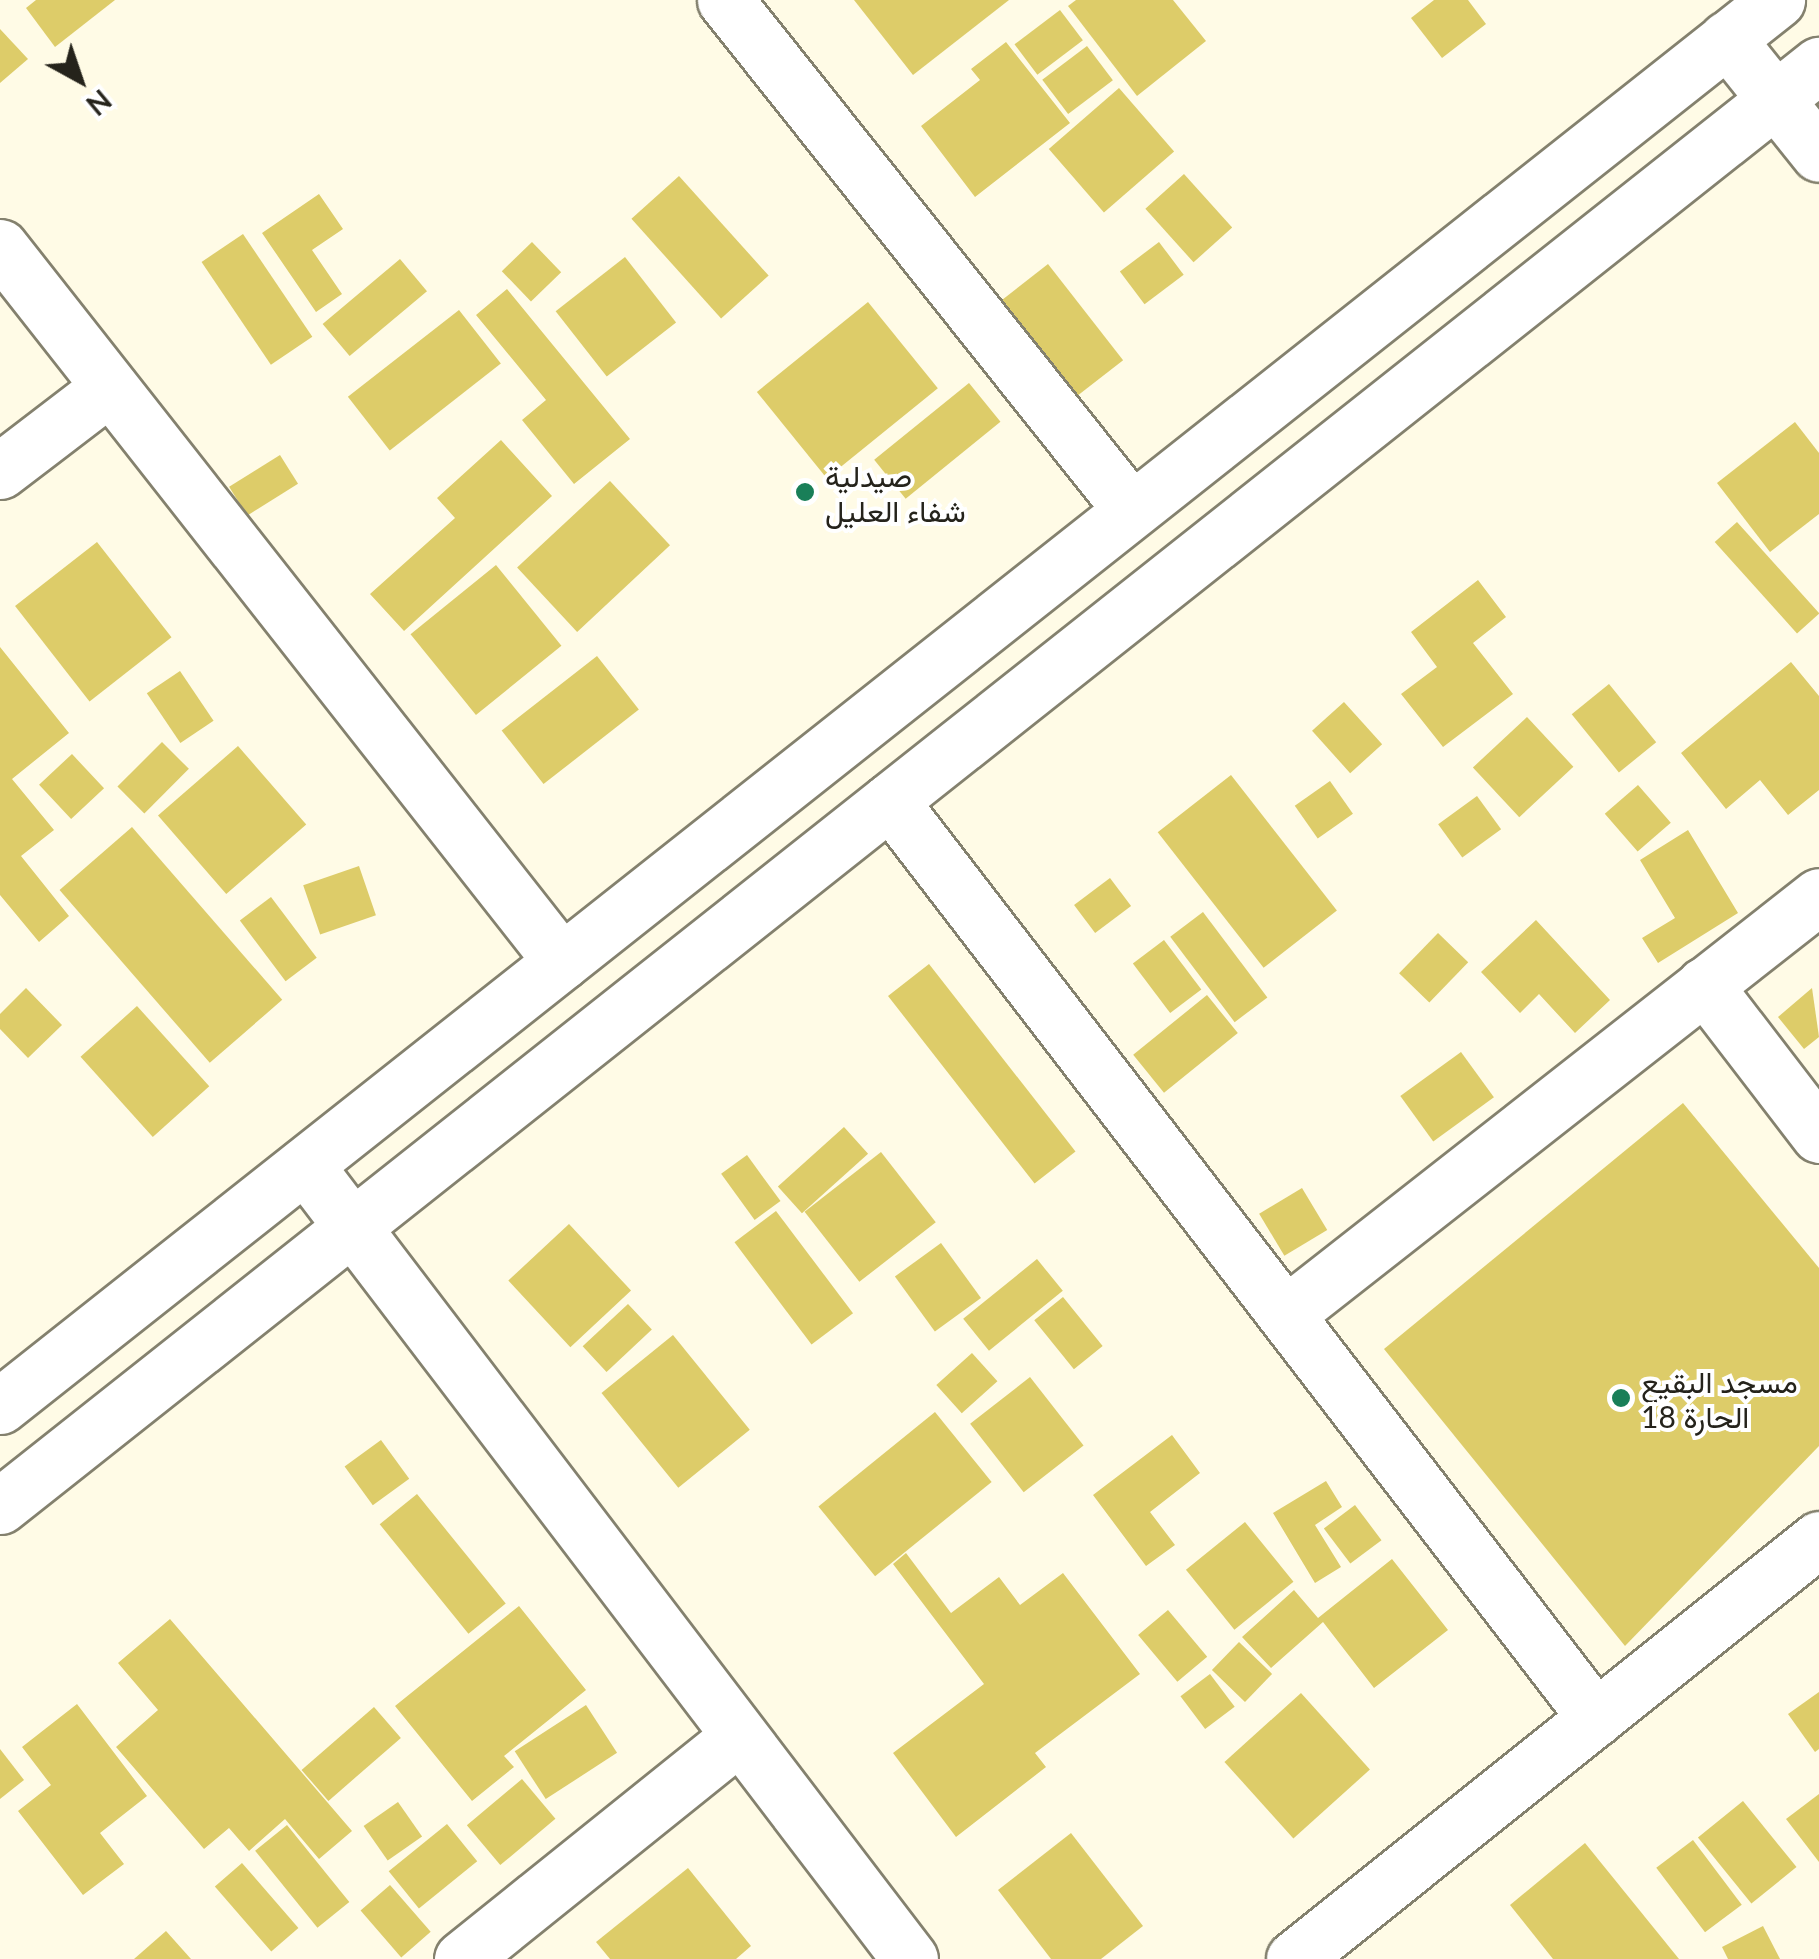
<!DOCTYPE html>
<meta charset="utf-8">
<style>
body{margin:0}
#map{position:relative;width:1819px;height:1959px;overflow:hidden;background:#fffbe6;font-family:Lato,Vazirmatn,sans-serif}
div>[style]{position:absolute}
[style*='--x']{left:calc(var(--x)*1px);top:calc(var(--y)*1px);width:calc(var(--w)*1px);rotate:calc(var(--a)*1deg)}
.building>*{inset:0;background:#ddcc69;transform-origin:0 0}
.roads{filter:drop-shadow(2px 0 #84816e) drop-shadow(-2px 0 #84816e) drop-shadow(0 2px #84816e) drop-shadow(0 -2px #84816e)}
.street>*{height:55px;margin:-27.5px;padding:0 27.5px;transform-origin:27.5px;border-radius:27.5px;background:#fff}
.secondary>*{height:55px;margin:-27.5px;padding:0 27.5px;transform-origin:27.5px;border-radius:27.5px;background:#fff}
.dots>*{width:28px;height:28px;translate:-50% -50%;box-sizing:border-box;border:5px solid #fff;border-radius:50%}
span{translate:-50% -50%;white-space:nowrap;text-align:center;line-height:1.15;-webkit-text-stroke:8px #fff;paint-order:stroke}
.poi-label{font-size:30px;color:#25231b}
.left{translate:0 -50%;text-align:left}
.north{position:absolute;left:30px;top:30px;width:100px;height:100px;-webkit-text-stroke:8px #fff;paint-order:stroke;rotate:140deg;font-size:28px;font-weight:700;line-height:40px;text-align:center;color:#25231b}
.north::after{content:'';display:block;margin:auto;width:35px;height:45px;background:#25231b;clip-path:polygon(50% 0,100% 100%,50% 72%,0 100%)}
</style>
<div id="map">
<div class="building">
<div style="clip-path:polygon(36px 0,115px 0,55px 47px,26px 8px)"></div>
<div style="clip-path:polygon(854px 0,1009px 0,913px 75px)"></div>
<div style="clip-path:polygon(1076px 0,1173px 0,1206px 41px,1137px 96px,1068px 6px)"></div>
<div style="clip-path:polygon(1434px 0,1468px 0,1486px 24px,1442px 58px,1411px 18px)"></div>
<div style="left:1060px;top:10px;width:38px;height:57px;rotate:53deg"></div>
<div style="clip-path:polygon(0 29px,28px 59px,0 83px)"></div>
<div style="clip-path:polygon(1006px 42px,1070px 123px,975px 197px,921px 126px,980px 80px,971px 69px)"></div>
<div style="left:1087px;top:46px;width:43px;height:56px;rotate:53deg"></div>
<div style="left:1119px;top:88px;width:84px;height:93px;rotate:49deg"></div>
<div style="left:1184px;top:174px;width:72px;height:52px;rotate:48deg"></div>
<div style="left:679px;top:176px;width:134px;height:64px;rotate:48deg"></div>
<div style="clip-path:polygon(319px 194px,343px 229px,312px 250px,342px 294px,316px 312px,262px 233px)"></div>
<div style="left:243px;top:234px;width:124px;height:50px;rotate:56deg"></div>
<div style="left:532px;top:242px;width:42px;height:42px;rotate:46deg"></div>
<div style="left:1159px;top:242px;width:41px;height:49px;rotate:53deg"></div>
<div style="left:625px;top:257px;width:83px;height:88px;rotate:52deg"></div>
<div style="left:400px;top:259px;width:42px;height:101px;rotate:50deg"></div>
<div style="left:1048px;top:264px;width:122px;height:58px;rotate:52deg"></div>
<div style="clip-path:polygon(507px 289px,630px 439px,574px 484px,522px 420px,546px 400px,476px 315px)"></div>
<div style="left:868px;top:302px;width:111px;height:143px;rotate:51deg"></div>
<div style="left:459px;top:310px;width:68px;height:141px;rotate:52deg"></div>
<div style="left:969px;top:383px;width:50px;height:122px;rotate:51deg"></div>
<div style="clip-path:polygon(1795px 422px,1819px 453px,1819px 514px,1770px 552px,1717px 483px)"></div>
<div style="clip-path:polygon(501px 440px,552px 496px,404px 631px,370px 594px,455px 518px,437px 498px)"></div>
<div style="left:280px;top:455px;width:34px;height:60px;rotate:58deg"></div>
<div style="left:610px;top:481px;width:88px;height:127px;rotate:47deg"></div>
<div style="left:1737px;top:522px;width:123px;height:30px;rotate:48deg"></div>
<div style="left:97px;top:542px;width:121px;height:104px;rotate:52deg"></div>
<div style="left:496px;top:565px;width:104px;height:110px;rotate:51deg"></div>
<div style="clip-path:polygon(1478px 580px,1506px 617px,1473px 643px,1513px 694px,1443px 747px,1401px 694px,1437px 667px,1411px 632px)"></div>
<div style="clip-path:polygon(0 647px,69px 733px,12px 779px,54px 830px,21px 856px,69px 916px,39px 942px,0 895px)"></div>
<div style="left:597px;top:656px;width:68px;height:121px;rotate:52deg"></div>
<div style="clip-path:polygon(1791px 662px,1819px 696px,1819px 790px,1788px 815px,1760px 780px,1726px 809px,1681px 753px)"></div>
<div style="left:180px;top:671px;width:60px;height:40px;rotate:56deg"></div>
<div style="left:1609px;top:684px;width:75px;height:48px;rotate:51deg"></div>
<div style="left:1344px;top:702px;width:57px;height:43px;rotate:48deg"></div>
<div style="left:1527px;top:717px;width:68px;height:74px;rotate:47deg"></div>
<div style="left:162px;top:742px;width:38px;height:63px;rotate:45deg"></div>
<div style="left:238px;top:746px;width:104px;height:106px;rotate:49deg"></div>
<div style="left:72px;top:754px;width:47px;height:45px;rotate:47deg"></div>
<div style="left:1231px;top:775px;width:172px;height:93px;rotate:52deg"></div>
<div style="left:1330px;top:781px;width:40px;height:43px;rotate:55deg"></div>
<div style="left:1638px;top:785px;width:50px;height:44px;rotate:49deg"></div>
<div style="left:1477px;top:796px;width:41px;height:48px;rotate:54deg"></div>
<div style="left:132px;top:827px;width:229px;height:96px;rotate:49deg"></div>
<div style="clip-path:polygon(1688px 830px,1738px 913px,1658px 963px,1642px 938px,1675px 918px,1640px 860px)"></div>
<div style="left:359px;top:866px;width:52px;height:59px;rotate:71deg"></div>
<div style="left:1110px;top:878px;width:35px;height:45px;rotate:53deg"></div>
<div style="left:271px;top:897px;width:76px;height:39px;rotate:53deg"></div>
<div style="left:1203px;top:912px;width:107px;height:41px;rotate:53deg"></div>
<div style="clip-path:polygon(1536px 920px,1610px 1000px,1575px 1033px,1539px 994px,1520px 1013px,1481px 972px)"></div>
<div style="left:1438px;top:933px;width:42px;height:56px;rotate:44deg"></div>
<div style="left:1164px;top:940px;width:62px;height:39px;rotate:53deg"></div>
<div style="left:929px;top:964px;width:238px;height:52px;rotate:52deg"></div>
<div style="clip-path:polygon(26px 988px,62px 1025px,28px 1058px,0 1029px,0 1014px)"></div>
<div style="clip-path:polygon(1812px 988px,1819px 1037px,1804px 1049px,1778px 1017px)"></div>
<div style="left:1207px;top:995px;width:49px;height:95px;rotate:51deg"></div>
<div style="left:137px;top:1006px;width:108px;height:76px;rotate:48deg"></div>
<div style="left:1461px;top:1052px;width:56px;height:75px;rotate:54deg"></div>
<div style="clip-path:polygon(1683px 1103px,1819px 1268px,1819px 1446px,1625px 1646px,1384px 1349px)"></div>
<div style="left:844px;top:1127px;width:36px;height:89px;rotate:48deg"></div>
<div style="left:881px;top:1152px;width:89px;height:97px;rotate:52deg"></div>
<div style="left:747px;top:1155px;width:57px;height:32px;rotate:54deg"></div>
<div style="left:1302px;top:1188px;width:49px;height:50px;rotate:59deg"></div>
<div style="left:776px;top:1211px;width:128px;height:52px;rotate:53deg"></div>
<div style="left:569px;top:1224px;width:91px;height:83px;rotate:47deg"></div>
<div style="left:941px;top:1243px;width:68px;height:57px;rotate:54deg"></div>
<div style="left:1037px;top:1259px;width:41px;height:95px;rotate:51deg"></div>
<div style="left:1063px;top:1297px;width:63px;height:37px;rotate:51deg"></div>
<div style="left:628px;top:1304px;width:35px;height:62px;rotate:47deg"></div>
<div style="left:673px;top:1335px;width:122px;height:92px;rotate:51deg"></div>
<div style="left:972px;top:1353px;width:38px;height:48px;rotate:48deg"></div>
<div style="left:1030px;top:1377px;width:87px;height:76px;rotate:52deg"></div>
<div style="left:935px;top:1412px;width:90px;height:150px;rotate:51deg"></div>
<div style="clip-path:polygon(1172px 1435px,1200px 1473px,1150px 1512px,1175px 1545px,1146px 1566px,1093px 1495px)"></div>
<div style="left:381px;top:1440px;width:48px;height:45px;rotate:54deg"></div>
<div style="clip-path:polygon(1326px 1481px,1342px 1507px,1315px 1525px,1341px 1567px,1315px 1583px,1273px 1513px)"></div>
<div style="left:417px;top:1494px;width:141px;height:48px;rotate:51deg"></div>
<div style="left:1355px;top:1505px;width:44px;height:39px;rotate:53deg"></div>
<div style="left:1245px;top:1522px;width:77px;height:76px;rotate:51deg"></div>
<div style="clip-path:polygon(906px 1553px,951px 1613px,999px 1577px,1020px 1605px,1063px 1573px,1140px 1674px,1035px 1753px,1046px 1767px,956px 1837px,893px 1753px,984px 1684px,893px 1564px)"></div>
<div style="clip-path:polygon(1392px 1559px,1448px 1630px,1374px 1688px,1323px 1622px,1271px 1668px,1242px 1637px,1294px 1590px,1318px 1618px)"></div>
<div style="clip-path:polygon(519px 1606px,586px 1690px,504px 1756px,514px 1767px,472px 1801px,395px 1706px)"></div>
<div style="left:1168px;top:1610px;width:61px;height:39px;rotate:50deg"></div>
<div style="clip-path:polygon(170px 1619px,352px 1831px,319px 1859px,285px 1819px,249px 1851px,229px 1828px,204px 1849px,116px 1747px,158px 1710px,118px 1663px)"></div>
<div style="left:1239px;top:1642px;width:46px;height:39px;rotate:44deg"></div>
<div style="left:1210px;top:1674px;width:41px;height:37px;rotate:53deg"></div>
<div style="clip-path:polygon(1819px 1692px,1819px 1749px,1815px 1752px,1788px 1714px)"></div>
<div style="left:1301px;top:1693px;width:103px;height:103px;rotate:48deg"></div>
<div style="clip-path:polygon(77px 1704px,147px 1796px,100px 1833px,124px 1864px,83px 1895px,18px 1811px,51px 1785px,22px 1747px)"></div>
<div style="left:586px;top:1705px;width:57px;height:85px;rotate:57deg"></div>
<div style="left:374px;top:1707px;width:41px;height:96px;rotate:49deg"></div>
<div style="clip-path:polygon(0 1749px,24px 1780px,0 1799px)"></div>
<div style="left:522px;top:1779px;width:52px;height:72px;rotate:50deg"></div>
<div style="clip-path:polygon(1819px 1794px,1819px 1862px,1786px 1819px)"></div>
<div style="left:1743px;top:1801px;width:85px;height:58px;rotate:51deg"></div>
<div style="left:398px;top:1802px;width:42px;height:42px;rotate:55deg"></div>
<div style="left:447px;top:1824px;width:48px;height:75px;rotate:51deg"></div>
<div style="left:287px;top:1825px;width:99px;height:41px;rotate:51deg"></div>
<div style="clip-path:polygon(1071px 1833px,1143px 1926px,1101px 1959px,1051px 1959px,998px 1890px)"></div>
<div style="left:1693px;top:1840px;width:81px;height:46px;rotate:53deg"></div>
<div style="clip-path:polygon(1585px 1843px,1679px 1959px,1553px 1959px,1510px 1905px)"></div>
<div style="left:242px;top:1863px;width:86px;height:36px;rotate:49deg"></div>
<div style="clip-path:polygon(688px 1868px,751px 1946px,736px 1959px,610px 1959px,596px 1942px)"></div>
<div style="left:390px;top:1885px;width:62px;height:39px;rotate:49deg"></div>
<div style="clip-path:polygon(1763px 1926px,1780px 1959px,1728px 1959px,1722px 1947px)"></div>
<div style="clip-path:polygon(166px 1931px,191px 1959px,134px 1959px)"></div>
</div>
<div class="roads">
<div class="street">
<div style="--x:725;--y:0;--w:648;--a:51.45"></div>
<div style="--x:1727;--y:39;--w:147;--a:51.3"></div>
<div style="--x:0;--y:247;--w:909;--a:51.83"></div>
<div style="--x:0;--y:471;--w:138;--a:-37.4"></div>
<div style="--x:890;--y:801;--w:1157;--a:52.41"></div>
<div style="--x:1704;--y:985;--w:189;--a:52.5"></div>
<div style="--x:305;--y:1165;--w:998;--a:52.69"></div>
<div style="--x:1290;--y:1311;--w:672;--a:-38.11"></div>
<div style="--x:462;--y:1959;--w:353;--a:-38.8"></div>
<div style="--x:1294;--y:1959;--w:672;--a:-38.66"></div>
</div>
<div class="secondary">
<div style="--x:0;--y:1406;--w:2266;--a:-38.35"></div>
<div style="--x:0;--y:1506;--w:2321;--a:-38.39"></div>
</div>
</div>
<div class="dots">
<div style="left:805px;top:492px;background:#197f58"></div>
<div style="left:1621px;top:1398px;background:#197f58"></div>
</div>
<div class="poi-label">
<span class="left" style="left:825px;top:492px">صيدلية<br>شفاء العليل</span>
<span class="left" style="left:1641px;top:1398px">مسجد البقيع<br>الحارة 18</span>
</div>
<div class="north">N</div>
</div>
